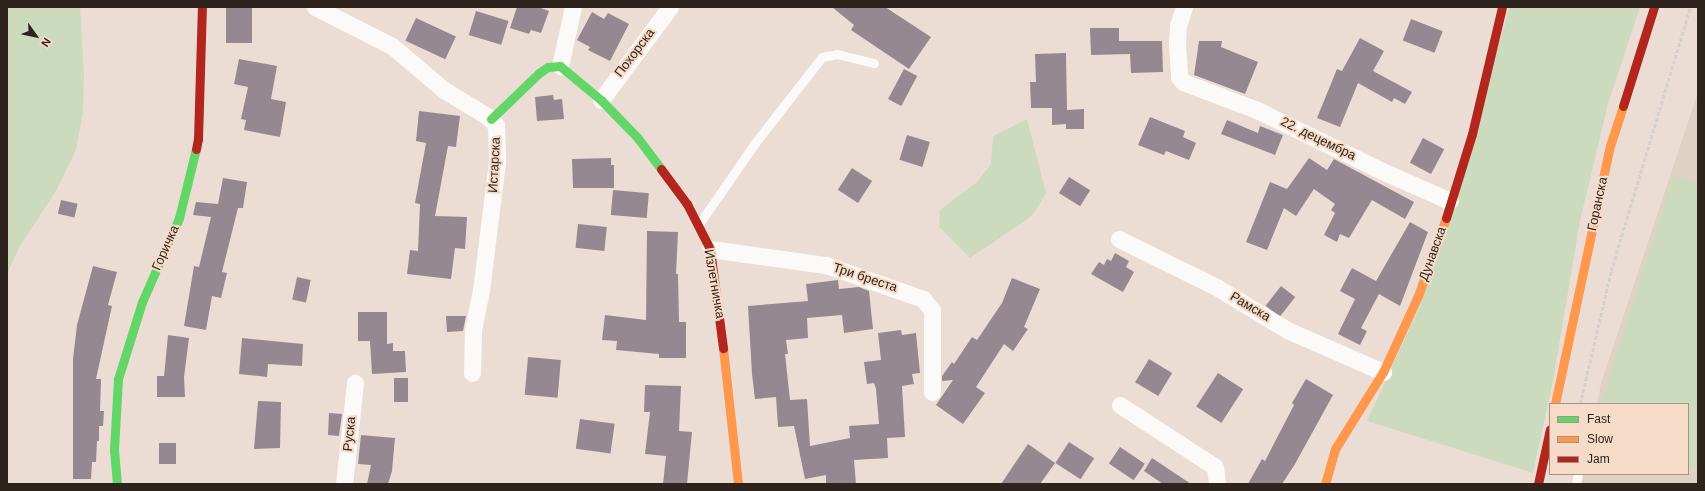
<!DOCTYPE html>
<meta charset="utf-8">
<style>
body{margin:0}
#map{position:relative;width:1705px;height:491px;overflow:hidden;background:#ecddd4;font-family:Arial,sans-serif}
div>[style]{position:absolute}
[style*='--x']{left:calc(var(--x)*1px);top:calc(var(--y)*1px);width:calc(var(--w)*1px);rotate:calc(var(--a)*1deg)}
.industrial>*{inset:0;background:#dfd2c3}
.green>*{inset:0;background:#ccdbbe}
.building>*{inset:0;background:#958891;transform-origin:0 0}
.path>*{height:2.5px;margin-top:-1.25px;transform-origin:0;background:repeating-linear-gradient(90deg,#d5d1ce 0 4px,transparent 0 6px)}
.lane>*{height:9px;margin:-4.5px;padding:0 4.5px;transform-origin:4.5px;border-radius:4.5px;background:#fcfaf9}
.street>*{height:17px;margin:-8.5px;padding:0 8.5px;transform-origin:8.5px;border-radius:8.5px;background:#fcfaf9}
.fast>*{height:9px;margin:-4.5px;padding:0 4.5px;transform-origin:4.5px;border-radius:4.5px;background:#63d668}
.slow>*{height:9px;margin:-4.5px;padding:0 4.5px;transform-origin:4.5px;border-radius:4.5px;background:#ff974d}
.jam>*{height:9px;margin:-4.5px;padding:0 4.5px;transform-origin:4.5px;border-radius:4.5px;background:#b3261e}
span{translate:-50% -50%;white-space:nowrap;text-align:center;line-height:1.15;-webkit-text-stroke:4px #f7dbc9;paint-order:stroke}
.street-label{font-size:13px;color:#2e241d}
.frame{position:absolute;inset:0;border:8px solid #2e241d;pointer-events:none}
.legend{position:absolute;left:1549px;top:403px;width:140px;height:72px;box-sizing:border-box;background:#f7dbc9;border:1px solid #a79284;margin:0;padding:5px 7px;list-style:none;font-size:12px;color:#2e241d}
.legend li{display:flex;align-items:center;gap:8px;height:20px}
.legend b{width:20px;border:1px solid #a79284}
.north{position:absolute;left:16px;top:16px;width:40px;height:40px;-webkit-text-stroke:3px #f7dbc9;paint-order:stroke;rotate:123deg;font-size:11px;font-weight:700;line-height:16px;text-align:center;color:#2e241d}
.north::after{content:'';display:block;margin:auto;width:14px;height:18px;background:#2e241d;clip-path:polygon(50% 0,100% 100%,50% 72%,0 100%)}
</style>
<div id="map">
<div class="industrial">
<div style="clip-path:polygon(1698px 92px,1698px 484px,1579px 484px,1582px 474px,1688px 474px,1688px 404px,1597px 404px,1601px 383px)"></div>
</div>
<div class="green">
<div style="clip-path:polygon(7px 7px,80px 7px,84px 74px,83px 112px,76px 150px,57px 189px,20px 246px,7px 274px)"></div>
<div style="clip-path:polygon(1510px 7px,1640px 7px,1608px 104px,1580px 221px,1553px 381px,1533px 473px,1367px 421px,1420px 306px)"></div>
<div style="clip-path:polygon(1027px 119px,1046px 193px,1035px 212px,1025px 221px,970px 258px,939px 227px,940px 210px,977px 182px,991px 164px,993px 136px)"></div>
<div style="clip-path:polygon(1673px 176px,1698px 183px,1698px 469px,1688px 466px,1688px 404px,1601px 404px)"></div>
</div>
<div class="building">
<div style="left:226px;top:7px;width:26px;height:36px"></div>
<div style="clip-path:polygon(517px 7px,538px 7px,549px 11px,541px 33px,531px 30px,529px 34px,510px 28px)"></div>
<div style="clip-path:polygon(832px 7px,885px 7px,931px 37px,909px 69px,851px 30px,854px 25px)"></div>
<div style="left:476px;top:11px;width:34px;height:25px;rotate:17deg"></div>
<div style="clip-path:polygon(592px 12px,604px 19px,608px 13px,629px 24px,610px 61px,588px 50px,590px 47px,577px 40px)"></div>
<div style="left:416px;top:18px;width:44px;height:25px;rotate:25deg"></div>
<div style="left:1411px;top:19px;width:34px;height:23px;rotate:21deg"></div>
<div style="clip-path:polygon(1090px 28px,1119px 28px,1119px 41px,1162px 41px,1163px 72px,1131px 73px,1130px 54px,1091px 55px)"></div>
<div style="clip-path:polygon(1360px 38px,1384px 51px,1373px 71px,1412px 92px,1405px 104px,1394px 98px,1392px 102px,1358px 83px,1340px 127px,1317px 118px,1337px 69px,1342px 71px)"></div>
<div style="clip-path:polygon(1199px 41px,1222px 41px,1221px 47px,1258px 62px,1245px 94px,1194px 75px)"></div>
<div style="clip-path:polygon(1066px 53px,1067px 110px,1084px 109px,1084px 129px,1066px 129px,1066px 124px,1052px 125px,1052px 108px,1031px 108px,1030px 82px,1036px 82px,1035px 54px)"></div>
<div style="clip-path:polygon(239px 59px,277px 66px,271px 99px,286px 102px,280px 137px,244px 130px,246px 120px,241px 119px,248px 87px,234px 84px)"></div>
<div style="left:904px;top:69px;width:15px;height:34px;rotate:28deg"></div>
<div style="clip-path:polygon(553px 95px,554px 100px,562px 99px,564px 119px,537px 121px,535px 97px)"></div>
<div style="clip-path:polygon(419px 111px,460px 116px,456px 147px,448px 146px,435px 216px,467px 217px,465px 249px,455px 248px,451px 279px,407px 274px,410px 250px,418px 251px,420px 204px,415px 203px,426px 143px,416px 141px)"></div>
<div style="clip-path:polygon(1150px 117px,1185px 131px,1183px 137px,1196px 143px,1189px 160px,1166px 151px,1164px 155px,1138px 145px)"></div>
<div style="clip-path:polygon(1227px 120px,1258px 133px,1260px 126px,1283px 135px,1275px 155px,1221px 134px)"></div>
<div style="left:907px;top:135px;width:24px;height:26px;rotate:17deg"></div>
<div style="left:1423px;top:138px;width:24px;height:28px;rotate:28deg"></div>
<div style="clip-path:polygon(611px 158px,611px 165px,614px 165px,614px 188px,573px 188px,572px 159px)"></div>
<div style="clip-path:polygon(1309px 158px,1327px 170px,1334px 159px,1414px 202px,1405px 219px,1372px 200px,1349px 238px,1340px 234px,1337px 242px,1324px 235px,1335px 213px,1331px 210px,1335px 204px,1314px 189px,1296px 216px,1284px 208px,1267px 250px,1246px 242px,1270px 182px,1287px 189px)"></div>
<div style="left:852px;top:168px;width:24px;height:26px;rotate:33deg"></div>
<div style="left:1069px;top:177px;width:25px;height:19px;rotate:32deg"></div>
<div style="clip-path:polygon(223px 178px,247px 182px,243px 208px,238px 208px,222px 272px,227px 273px,221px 298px,212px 296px,206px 330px,184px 326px,194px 266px,199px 267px,211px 217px,193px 215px,196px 202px,218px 204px)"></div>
<div style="left:613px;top:190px;width:36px;height:25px;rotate:5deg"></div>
<div style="left:61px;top:200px;width:17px;height:14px;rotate:13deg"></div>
<div style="clip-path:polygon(1410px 222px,1428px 232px,1400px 306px,1379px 294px,1361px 328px,1367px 331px,1360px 345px,1338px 334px,1355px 299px,1340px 291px,1352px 268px,1376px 281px)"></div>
<div style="left:578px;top:224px;width:29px;height:24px;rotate:6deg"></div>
<div style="clip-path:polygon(647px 231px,678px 232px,676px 274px,678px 274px,679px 322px,686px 322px,686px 358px,659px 358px,659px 354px,616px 350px,617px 341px,602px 340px,605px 315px,646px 320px)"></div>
<div style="clip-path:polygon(1115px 253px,1129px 261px,1126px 267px,1134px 272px,1123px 292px,1091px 274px,1099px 262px,1104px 265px,1107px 259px,1111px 261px)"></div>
<div style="clip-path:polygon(93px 266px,117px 272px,108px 305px,112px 306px,96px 379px,101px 379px,100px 411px,104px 411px,103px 426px,99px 426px,99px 441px,97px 441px,96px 462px,92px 462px,91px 479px,73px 479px,73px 359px,77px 325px)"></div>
<div style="left:297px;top:277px;width:14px;height:23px;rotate:12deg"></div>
<div style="clip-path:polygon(1012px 278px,1040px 289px,1024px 327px,1028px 329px,1013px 351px,1004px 344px,976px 387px,985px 393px,963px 424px,936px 405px,953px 380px,942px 381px,942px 376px,952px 362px,954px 364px,972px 337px,977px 340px,1002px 303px)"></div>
<div style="clip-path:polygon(838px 280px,839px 289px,859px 287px,869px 291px,873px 329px,844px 333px,842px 315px,807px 318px,808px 338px,786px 340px,788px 354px,785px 354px,790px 400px,807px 399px,810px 446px,850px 438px,849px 426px,879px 424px,876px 389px,874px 383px,867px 384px,864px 362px,881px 360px,878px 333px,901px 330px,902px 335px,916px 333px,920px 373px,912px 374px,914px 384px,902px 386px,905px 437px,887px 438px,888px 458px,854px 460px,856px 484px,826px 484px,826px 475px,805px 479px,794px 426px,778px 427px,776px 397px,755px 399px,752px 374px,748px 306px,808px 301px,806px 284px)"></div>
<div style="left:1281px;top:286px;width:18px;height:25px;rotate:38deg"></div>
<div style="clip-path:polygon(358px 312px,387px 312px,387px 344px,393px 343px,393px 351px,405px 351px,406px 372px,372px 374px,370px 341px,358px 341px)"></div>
<div style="clip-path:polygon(446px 316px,466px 316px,463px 331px,447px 332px)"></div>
<div style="clip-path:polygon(168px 335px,189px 338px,184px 377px,185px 397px,157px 397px,157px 376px,164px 376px)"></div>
<div style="clip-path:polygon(242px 338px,303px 344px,302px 366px,268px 364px,267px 377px,239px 374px)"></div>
<div style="left:528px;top:357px;width:33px;height:38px;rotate:5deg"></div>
<div style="left:1149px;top:359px;width:27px;height:27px;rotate:31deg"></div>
<div style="left:1218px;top:373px;width:30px;height:40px;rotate:33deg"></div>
<div style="left:394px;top:378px;width:14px;height:24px"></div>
<div style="clip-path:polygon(1306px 379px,1333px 395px,1295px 464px,1282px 484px,1248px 484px,1262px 459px,1265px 461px,1294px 405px,1292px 403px)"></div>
<div style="clip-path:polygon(645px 385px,681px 386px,679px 431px,692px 432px,687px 484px,663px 484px,666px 456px,645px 454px,650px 412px,644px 412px)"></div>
<div style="clip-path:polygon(258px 401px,281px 402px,280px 448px,254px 449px)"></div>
<div style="clip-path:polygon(329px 413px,342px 414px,339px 436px,328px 435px)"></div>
<div style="left:580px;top:419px;width:35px;height:30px;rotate:8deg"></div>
<div style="clip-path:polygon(361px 435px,395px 438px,392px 471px,388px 484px,367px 484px,371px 465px,358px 464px)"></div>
<div style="left:1069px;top:442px;width:30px;height:25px;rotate:33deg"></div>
<div style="left:159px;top:443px;width:17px;height:21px"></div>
<div style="clip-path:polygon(1028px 444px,1055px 463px,1040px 484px,1001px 484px)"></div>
<div style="left:1120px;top:447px;width:30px;height:20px;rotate:34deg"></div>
<div style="clip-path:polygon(1152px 458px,1191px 484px,1163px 484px,1144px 471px)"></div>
</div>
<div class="path">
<div style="--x:1580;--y:404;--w:137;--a:-76.9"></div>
<div style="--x:1611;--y:271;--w:276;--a:-73.3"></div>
</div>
<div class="lane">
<div style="--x:699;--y:224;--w:98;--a:-55.3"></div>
<div style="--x:755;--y:143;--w:109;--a:-52.1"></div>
<div style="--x:822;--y:57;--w:15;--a:-11"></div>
<div style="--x:837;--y:54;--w:38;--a:14"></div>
<div style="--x:1576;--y:484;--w:10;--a:-79"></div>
</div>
<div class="street">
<div style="--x:315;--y:7;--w:86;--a:26.9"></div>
<div style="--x:392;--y:46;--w:68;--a:40.2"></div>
<div style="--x:444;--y:90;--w:50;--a:31.2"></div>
<div style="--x:487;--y:116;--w:13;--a:45"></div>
<div style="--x:496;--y:125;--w:37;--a:88"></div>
<div style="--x:497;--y:162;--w:129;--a:97.1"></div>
<div style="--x:481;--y:290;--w:41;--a:101.3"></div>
<div style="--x:473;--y:330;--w:43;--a:91.3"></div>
<div style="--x:1184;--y:7;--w:19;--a:108"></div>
<div style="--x:1178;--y:25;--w:20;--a:93"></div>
<div style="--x:1177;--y:45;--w:32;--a:86"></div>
<div style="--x:1179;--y:77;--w:6;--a:51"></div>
<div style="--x:1183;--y:82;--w:79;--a:20.7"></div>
<div style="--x:1257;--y:110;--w:139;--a:26"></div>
<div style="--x:1382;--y:171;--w:74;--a:23.8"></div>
<div style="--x:560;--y:66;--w:60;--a:-77.6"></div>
<div style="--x:601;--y:100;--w:116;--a:-53.4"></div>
<div style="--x:1119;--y:239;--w:110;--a:26.3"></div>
<div style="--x:1218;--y:288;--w:81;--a:31.3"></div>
<div style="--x:1287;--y:330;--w:105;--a:23.6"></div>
<div style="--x:710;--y:249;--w:117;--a:7.9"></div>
<div style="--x:826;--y:265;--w:103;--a:19.3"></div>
<div style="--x:923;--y:299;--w:14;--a:51"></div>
<div style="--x:932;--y:310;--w:82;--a:90"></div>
<div style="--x:1120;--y:405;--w:113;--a:33.1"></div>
<div style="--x:1215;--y:467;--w:17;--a:83"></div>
<div style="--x:344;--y:484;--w:102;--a:-83.8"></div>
</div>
<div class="fast">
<div style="--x:491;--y:119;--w:66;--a:-43.8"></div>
<div style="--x:539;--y:73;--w:11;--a:-34"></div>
<div style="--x:548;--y:67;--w:12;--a:-5"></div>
<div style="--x:560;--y:66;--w:53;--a:39.7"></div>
<div style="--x:601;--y:100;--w:52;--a:45.8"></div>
<div style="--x:637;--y:137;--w:40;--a:53"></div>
<div style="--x:117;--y:484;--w:34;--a:-95"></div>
<div style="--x:114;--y:450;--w:71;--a:-86.8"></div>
<div style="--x:118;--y:379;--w:81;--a:-72.7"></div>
<div style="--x:142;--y:302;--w:92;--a:-66.2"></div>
<div style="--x:179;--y:218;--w:71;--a:-76.2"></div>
</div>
<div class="slow">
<div style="--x:723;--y:348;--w:137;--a:83.7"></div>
<div style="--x:1555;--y:404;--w:264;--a:-78"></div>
<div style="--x:1610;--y:146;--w:42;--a:-72"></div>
<div style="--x:1325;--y:484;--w:36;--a:-74"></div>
<div style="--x:1335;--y:449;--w:91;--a:-58.1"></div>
<div style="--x:1383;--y:372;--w:84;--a:-65.3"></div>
<div style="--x:1418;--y:296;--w:83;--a:-70.3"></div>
</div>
<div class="jam">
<div style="--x:1623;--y:106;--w:104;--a:-72.6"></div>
<div style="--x:196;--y:149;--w:10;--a:-79"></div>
<div style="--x:198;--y:139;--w:132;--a:-88.3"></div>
<div style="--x:661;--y:169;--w:44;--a:53.4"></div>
<div style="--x:687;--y:204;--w:51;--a:62.9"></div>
<div style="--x:710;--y:249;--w:100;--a:82.5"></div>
<div style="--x:1446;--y:218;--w:88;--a:-72.8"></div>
<div style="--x:1472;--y:134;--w:130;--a:-76.7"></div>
<div style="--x:1538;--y:484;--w:56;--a:-77.7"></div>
</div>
<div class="street-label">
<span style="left:635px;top:53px;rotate:-53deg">Похорска</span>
<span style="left:1318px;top:139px;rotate:26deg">22. децембра</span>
<span style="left:495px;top:165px;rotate:-87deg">Истарска</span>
<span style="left:1598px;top:204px;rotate:-78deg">Горанска</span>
<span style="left:166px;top:248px;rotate:-66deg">Горичка</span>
<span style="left:1433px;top:254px;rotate:-70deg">Дунавска</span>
<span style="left:865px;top:278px;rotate:18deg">Три бреста</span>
<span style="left:714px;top:284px;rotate:80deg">Излетничка</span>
<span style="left:1250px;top:307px;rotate:31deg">Рамска</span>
<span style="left:350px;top:434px;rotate:-84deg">Руска</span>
</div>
<div class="frame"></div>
<ul class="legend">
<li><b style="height:5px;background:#63d668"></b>Fast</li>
<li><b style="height:5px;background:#ff974d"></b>Slow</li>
<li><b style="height:5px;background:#b3261e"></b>Jam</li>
</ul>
<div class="north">N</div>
</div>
